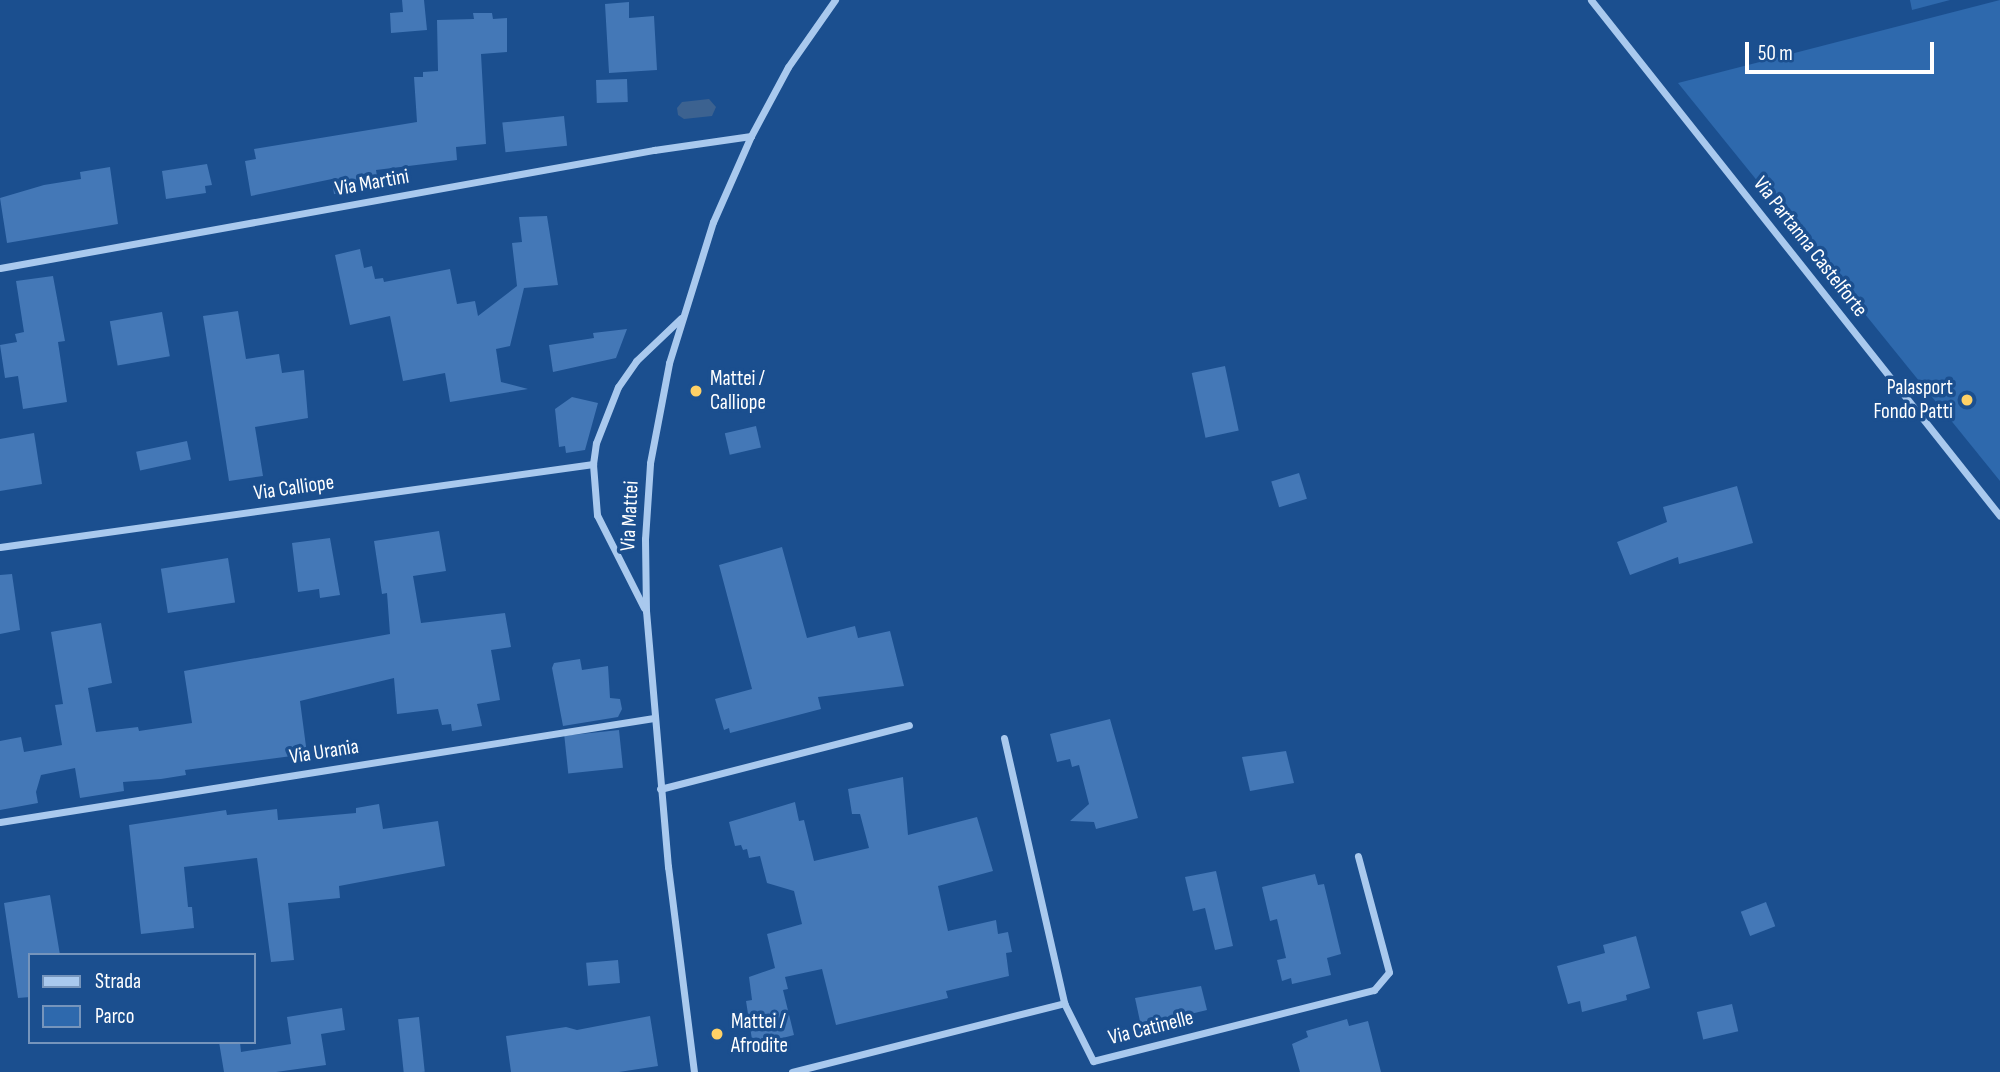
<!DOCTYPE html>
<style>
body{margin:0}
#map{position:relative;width:2000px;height:1072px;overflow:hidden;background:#1b4f8f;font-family:"Sofia Sans Condensed",sans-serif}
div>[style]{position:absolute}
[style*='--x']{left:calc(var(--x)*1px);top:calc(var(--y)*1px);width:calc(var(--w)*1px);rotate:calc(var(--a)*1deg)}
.green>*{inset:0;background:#2e69ad}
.water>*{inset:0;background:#3c6290}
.building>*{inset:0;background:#4478b7;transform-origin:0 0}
.street>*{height:7px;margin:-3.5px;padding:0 3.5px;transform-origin:3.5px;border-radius:3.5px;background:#a9c9ee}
.dots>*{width:19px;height:19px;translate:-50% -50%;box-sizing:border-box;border:4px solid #1b4f8f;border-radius:50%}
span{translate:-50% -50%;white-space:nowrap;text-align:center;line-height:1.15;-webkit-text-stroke:7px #1b4f8f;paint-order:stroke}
.street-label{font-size:21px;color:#fff}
.poi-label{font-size:21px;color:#fff}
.left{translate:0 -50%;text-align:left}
.right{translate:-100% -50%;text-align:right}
.legend{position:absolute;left:28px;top:953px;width:228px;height:91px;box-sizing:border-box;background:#1b4f8f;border:2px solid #7695bc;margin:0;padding:9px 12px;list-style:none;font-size:21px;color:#fff}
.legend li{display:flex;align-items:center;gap:14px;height:35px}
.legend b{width:35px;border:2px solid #7695bc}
.scale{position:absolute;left:1745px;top:42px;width:189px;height:32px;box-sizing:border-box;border:4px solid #fff;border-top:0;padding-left:9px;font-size:21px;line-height:24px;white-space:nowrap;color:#fff;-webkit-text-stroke:5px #1b4f8f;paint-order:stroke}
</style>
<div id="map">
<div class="green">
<div style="clip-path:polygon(1910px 0,1950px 0,1912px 10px)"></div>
<div style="clip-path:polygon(2000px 0,2000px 481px,1678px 83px)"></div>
</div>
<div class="water">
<div style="clip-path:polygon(709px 99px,716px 107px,712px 116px,684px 119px,678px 115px,677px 108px,682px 102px)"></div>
</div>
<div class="building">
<div style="clip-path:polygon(402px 0,424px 0,427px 30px,391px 33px,390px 13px,403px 12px)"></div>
<div style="clip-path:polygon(629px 2px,629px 18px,654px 16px,657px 70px,609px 73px,605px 4px)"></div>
<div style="clip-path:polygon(473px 13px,492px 13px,493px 19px,507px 18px,507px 52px,481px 54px,486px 144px,456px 147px,457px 160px,376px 170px,377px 176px,369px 177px,371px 189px,334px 194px,332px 179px,251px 196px,245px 161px,256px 159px,254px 149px,417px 122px,414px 77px,423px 77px,423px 72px,438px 71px,437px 20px,474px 19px)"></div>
<div style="left:627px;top:79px;width:23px;height:31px;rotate:88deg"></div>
<div style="left:564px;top:116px;width:30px;height:62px;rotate:84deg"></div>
<div style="clip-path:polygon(207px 164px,212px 185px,205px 186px,206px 193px,166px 199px,162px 171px)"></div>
<div style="clip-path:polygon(110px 167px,118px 224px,7px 243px,0 198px,44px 185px,81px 179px,80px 172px)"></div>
<div style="clip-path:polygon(547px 216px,558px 285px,524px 288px,510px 346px,496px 349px,501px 382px,528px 389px,450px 402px,445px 373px,403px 381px,390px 316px,350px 325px,335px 255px,360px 249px,364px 268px,372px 266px,375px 279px,383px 278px,384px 282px,450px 269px,457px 304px,475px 301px,478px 316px,517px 286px,512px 243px,522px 242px,519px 217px)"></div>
<div style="clip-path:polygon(53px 276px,65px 341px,58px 342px,67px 402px,23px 409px,18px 376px,5px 378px,0 345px,17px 342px,15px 334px,24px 332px,16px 281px)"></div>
<div style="clip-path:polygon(238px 311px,246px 359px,279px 354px,282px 373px,304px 370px,308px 418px,255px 427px,263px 476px,229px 481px,203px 316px)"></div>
<div style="left:162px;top:312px;width:45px;height:53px;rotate:80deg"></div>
<div style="clip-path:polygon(627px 329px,616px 358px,553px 372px,549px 345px,594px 338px,593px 333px)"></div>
<div style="left:1225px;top:366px;width:66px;height:34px;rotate:78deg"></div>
<div style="clip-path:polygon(572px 397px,598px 403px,585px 450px,566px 453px,565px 446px,559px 447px,555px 409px)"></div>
<div style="left:756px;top:426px;width:22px;height:32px;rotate:77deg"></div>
<div style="clip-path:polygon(34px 433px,42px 484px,0 491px,0 439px)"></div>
<div style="left:187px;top:441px;width:19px;height:52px;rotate:78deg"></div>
<div style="left:1299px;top:473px;width:27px;height:29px;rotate:73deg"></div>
<div style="clip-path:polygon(1737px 486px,1753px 543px,1679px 564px,1678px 557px,1630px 575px,1617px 542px,1667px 522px,1663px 507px)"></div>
<div style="clip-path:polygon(439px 531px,446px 571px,413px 576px,421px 623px,505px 613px,511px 647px,491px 650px,500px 700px,477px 704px,482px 726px,452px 731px,451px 724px,442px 725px,438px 709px,397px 714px,394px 678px,300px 701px,307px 754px,185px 770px,186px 775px,161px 779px,123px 782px,124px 791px,80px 798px,75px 768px,41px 775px,36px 792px,38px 803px,0 810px,0 741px,21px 737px,24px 752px,62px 745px,55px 705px,63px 704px,51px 632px,101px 623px,112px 683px,88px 688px,96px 732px,138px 727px,139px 731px,192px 723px,184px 671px,390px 634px,387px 593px,382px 594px,374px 541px)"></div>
<div style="clip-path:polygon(330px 538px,340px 595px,320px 598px,319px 589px,298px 592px,292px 543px)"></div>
<div style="clip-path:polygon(782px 547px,807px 638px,855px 626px,858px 638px,890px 631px,904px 686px,818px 697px,821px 709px,730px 733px,729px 728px,724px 730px,715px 699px,752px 689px,719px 565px)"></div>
<div style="left:228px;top:558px;width:45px;height:68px;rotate:81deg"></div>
<div style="clip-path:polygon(12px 574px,20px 630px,0 634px,0 575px)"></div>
<div style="clip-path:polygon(580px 659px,582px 670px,608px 666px,610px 698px,620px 699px,622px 709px,618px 717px,563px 726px,552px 668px,554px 663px)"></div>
<div style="clip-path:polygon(1110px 719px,1138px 818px,1096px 829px,1094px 822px,1070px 821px,1089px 804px,1079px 765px,1072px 767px,1070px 759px,1057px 762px,1050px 734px)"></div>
<div style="left:619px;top:730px;width:38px;height:55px;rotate:84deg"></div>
<div style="clip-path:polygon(1286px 751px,1294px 783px,1250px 791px,1242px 757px)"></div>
<div style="clip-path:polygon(903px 777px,908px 835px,977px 817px,993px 871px,938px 886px,948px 931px,996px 920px,998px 934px,1008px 932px,1012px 952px,1006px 953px,1009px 976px,946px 991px,948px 998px,836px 1025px,822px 969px,785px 977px,788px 989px,783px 990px,794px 1035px,753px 1046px,746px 1001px,752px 1000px,749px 977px,775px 968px,767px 934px,802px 924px,794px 891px,767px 883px,760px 856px,749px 858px,747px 849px,743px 850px,741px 845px,735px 846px,729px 822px,795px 802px,799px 821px,804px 820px,814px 861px,869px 848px,860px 814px,852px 814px,848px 789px)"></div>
<div style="clip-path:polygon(379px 804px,383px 829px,438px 821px,445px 866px,339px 886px,340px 898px,288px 903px,294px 960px,271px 962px,257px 858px,184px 867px,188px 907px,192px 907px,194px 928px,141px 934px,129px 825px,226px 810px,227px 815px,277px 809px,278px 820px,356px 813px,356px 808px)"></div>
<div style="clip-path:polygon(1216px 871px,1233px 946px,1215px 950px,1205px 908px,1193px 911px,1185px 877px)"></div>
<div style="clip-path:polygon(1315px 874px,1318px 885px,1324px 884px,1341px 954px,1327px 958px,1331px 975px,1292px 984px,1291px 978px,1282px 981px,1277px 960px,1286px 958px,1277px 919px,1270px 921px,1262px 887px)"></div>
<div style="clip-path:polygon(50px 895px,60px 955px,30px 955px,30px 997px,18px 998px,4px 903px)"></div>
<div style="left:1766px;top:902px;width:26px;height:27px;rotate:69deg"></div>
<div style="clip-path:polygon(1636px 936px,1650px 988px,1626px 995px,1627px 1000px,1582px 1012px,1580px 1001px,1568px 1004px,1557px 966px,1605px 953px,1603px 945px)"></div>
<div style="left:618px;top:960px;width:23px;height:32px;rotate:85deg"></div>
<div style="clip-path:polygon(1201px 986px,1207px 1010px,1141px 1026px,1135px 998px)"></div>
<div style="left:1732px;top:1004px;width:28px;height:36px;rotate:77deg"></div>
<div style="clip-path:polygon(342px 1008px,345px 1030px,321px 1034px,326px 1065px,276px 1072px,224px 1072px,219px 1042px,240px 1042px,241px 1052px,291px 1044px,287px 1017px)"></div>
<div style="clip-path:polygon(650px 1016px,658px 1066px,619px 1072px,511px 1072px,506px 1036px,566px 1027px,577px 1030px)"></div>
<div style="left:419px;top:1017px;width:55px;height:21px;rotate:84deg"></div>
<div style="clip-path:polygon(1347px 1019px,1349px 1026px,1368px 1021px,1381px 1072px,1300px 1072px,1292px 1044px,1308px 1037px,1306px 1031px)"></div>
</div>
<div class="street">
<div style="--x:1591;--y:0;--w:658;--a:51.6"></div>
<div style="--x:0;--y:268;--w:665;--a:-10.23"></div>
<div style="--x:654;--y:150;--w:98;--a:-8.2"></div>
<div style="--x:0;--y:547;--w:599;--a:-7.97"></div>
<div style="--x:644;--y:608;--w:104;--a:-116.8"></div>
<div style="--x:597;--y:515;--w:51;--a:-94.5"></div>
<div style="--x:593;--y:464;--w:21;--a:-82"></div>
<div style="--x:596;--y:443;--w:60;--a:-68.6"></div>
<div style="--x:618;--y:387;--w:32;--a:-55"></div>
<div style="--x:636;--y:361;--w:62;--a:-43.7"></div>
<div style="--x:1004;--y:738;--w:272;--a:77.2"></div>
<div style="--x:660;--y:789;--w:257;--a:-14.4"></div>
<div style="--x:0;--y:822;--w:662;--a:-9.04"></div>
<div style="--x:694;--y:1072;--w:207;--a:-97.2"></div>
<div style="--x:668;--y:867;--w:257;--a:-94.9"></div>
<div style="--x:646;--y:611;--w:72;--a:-90.8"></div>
<div style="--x:645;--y:539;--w:76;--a:-86.2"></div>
<div style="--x:650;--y:463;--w:102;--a:-79.2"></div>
<div style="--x:669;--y:363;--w:148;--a:-72.7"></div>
<div style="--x:713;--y:222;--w:94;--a:-66.2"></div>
<div style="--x:751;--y:136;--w:78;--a:-61.8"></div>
<div style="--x:788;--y:67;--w:82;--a:-55"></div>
<div style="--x:792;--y:1072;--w:281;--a:-14.2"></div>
<div style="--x:1064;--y:1003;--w:65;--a:63.4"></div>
<div style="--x:1093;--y:1061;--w:290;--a:-14.2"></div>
<div style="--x:1374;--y:990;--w:23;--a:-50"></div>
<div style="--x:1389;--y:972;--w:120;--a:-105"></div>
</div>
<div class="dots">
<div style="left:696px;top:391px;background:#ffd166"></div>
<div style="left:1967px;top:400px;background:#ffd166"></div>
<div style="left:717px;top:1034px;background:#ffd166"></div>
</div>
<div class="street-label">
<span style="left:372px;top:183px;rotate:-10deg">Via Martini</span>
<span style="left:1810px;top:247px;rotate:52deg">Via Partanna Castelforte</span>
<span style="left:294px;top:488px;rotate:-8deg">Via Calliope</span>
<span style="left:630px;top:516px;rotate:-87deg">Via Mattei</span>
<span style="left:324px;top:752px;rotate:-9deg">Via Urania</span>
<span style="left:1151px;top:1028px;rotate:-14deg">Via Catinelle</span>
</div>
<div class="poi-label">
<span class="left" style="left:710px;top:391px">Mattei /<br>Calliope</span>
<span class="right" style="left:1953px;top:400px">Palasport<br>Fondo Patti</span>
<span class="left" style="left:731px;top:1034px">Mattei /<br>Afrodite</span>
</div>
<ul class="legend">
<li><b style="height:9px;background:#a9c9ee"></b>Strada</li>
<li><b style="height:19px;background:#2e69ad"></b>Parco</li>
</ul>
<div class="scale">50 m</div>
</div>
